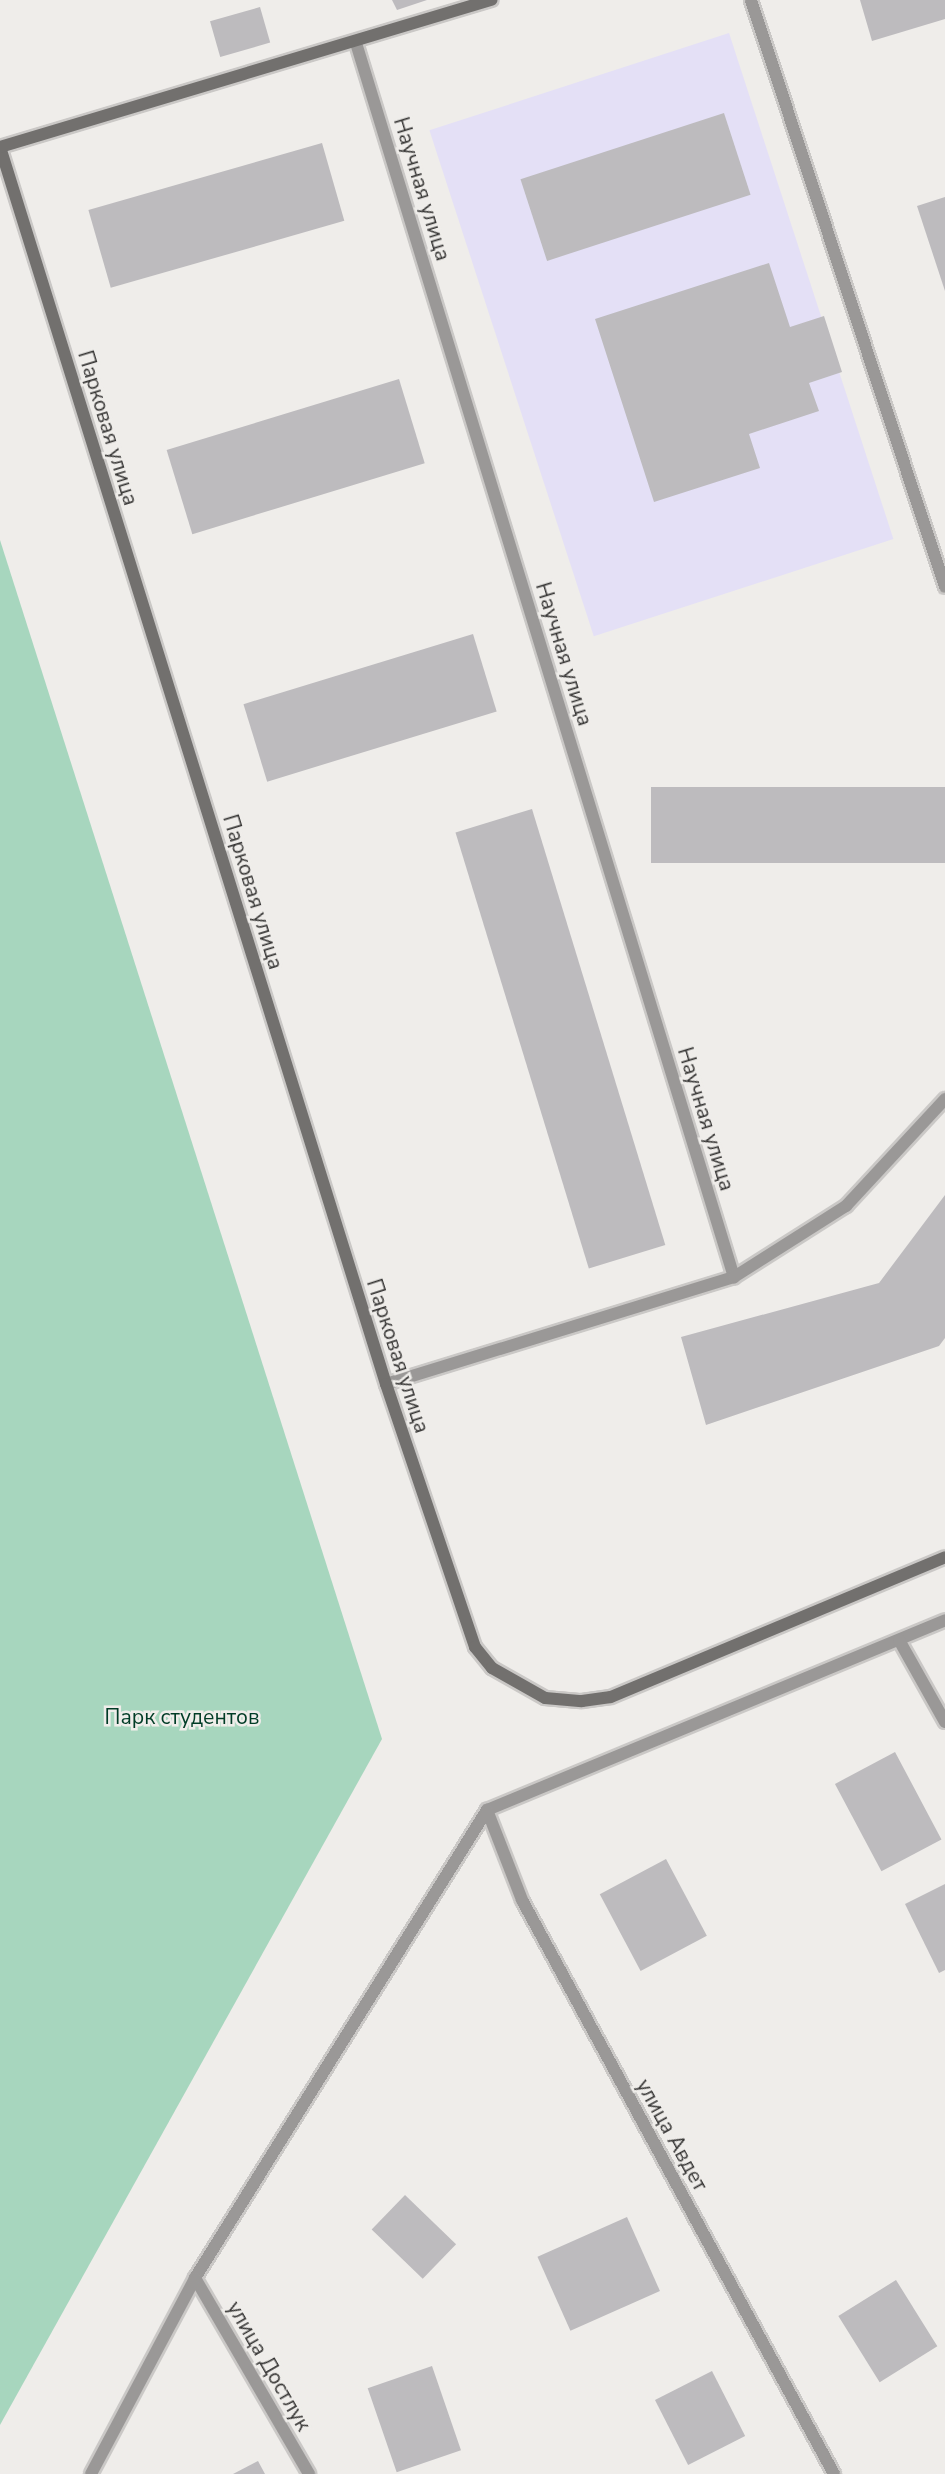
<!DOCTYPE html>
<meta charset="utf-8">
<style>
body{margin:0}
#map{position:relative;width:945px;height:2474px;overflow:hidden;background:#efedea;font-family:"Nunito Sans",sans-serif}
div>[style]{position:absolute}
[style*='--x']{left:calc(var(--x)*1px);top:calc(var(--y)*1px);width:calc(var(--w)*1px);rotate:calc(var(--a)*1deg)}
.education>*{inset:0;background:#e4e0f6;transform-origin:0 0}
.green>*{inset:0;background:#a7d6be}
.building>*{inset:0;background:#bdbbbe;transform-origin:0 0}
.roads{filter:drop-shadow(2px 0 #cac8c6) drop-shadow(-2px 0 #cac8c6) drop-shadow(0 2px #cac8c6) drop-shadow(0 -2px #cac8c6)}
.lane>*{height:12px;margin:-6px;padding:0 6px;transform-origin:6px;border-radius:6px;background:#9a9897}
.street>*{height:12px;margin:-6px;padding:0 6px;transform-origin:6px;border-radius:6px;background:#9a9897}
.secondary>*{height:12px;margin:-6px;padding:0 6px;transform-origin:6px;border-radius:6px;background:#72706e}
span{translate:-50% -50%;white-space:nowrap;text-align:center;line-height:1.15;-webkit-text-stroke:5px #efedea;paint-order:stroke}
.street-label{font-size:21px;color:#363534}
.park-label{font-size:21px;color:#003c26}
</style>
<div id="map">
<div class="education">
<div style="left:729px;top:33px;width:532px;height:315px;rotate:72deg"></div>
</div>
<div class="green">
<div style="clip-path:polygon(0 540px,382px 1739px,0 2425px)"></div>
</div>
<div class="building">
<div style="clip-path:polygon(392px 0,427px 0,397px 10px)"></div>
<div style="clip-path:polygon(860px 0,945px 0,945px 19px,872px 41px)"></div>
<div style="left:260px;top:7px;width:37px;height:52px;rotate:74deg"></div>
<div style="left:724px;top:113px;width:86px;height:214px;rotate:72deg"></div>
<div style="left:322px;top:143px;width:81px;height:243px;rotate:74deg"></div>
<div style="clip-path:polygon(945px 197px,945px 291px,917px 206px)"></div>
<div style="clip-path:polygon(769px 263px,790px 327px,824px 316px,842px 372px,809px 383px,819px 411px,749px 434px,760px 468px,654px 502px,595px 319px)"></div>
<div style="left:399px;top:379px;width:88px;height:243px;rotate:73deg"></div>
<div style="left:473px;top:634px;width:81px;height:240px;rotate:73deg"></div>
<div style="left:945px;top:787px;width:76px;height:294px;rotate:90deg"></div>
<div style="left:532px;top:809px;width:456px;height:80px;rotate:73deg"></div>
<div style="clip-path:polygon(945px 1195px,945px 1338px,939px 1346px,706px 1425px,681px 1337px,879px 1283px)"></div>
<div style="left:895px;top:1752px;width:99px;height:68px;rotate:62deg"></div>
<div style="left:666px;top:1859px;width:87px;height:75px;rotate:62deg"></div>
<div style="clip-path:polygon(945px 1884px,945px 1970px,939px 1973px,905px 1904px)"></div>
<div style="left:405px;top:2195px;width:71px;height:48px;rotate:44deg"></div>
<div style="left:627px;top:2217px;width:81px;height:98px;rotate:66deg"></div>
<div style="left:896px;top:2280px;width:78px;height:68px;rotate:58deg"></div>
<div style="left:432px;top:2366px;width:89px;height:68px;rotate:71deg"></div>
<div style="left:712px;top:2371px;width:73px;height:64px;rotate:63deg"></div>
<div style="clip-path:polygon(258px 2461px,265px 2474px,233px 2474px)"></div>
</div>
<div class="roads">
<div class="lane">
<div style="--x:751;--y:0;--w:618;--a:71.71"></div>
<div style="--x:356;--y:43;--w:1291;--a:72.97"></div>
<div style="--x:386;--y:1384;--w:364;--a:-17.1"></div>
<div style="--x:734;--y:1277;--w:133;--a:-32.4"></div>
<div style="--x:846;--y:1206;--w:146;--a:-47.2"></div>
<div style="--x:91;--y:2474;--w:222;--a:-62"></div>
<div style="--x:195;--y:2278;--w:552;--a:-58.04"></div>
<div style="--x:487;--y:1810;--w:496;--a:-22.5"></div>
</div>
<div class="street">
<div style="--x:899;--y:1640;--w:94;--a:60.7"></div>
<div style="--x:487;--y:1810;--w:97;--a:68.7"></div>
<div style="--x:522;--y:1900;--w:653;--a:61.47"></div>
<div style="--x:195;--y:2278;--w:227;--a:59.8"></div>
</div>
<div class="secondary">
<div style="--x:0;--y:147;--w:1296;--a:72.67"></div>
<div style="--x:386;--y:1384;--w:278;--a:71.3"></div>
<div style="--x:475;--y:1647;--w:27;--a:51"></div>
<div style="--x:492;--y:1668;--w:61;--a:29.5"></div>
<div style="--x:545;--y:1698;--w:37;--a:5"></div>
<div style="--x:582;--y:1701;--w:29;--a:-8"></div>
<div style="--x:611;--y:1697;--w:362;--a:-22.7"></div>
<div style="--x:0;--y:147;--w:513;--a:-16.67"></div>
</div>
</div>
<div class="street-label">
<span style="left:422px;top:189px;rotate:73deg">Научная улица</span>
<span style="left:108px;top:428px;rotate:73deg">Парковая улица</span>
<span style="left:564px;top:654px;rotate:73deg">Научная улица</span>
<span style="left:253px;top:892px;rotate:73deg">Парковая улица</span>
<span style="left:706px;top:1119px;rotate:73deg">Научная улица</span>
<span style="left:398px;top:1356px;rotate:72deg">Парковая улица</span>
<span style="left:672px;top:2135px;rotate:61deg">улица Авдет</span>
<span style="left:269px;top:2366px;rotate:60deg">улица Достлук</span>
</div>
<div class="park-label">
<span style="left:182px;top:1717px">Парк студентов</span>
</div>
</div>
